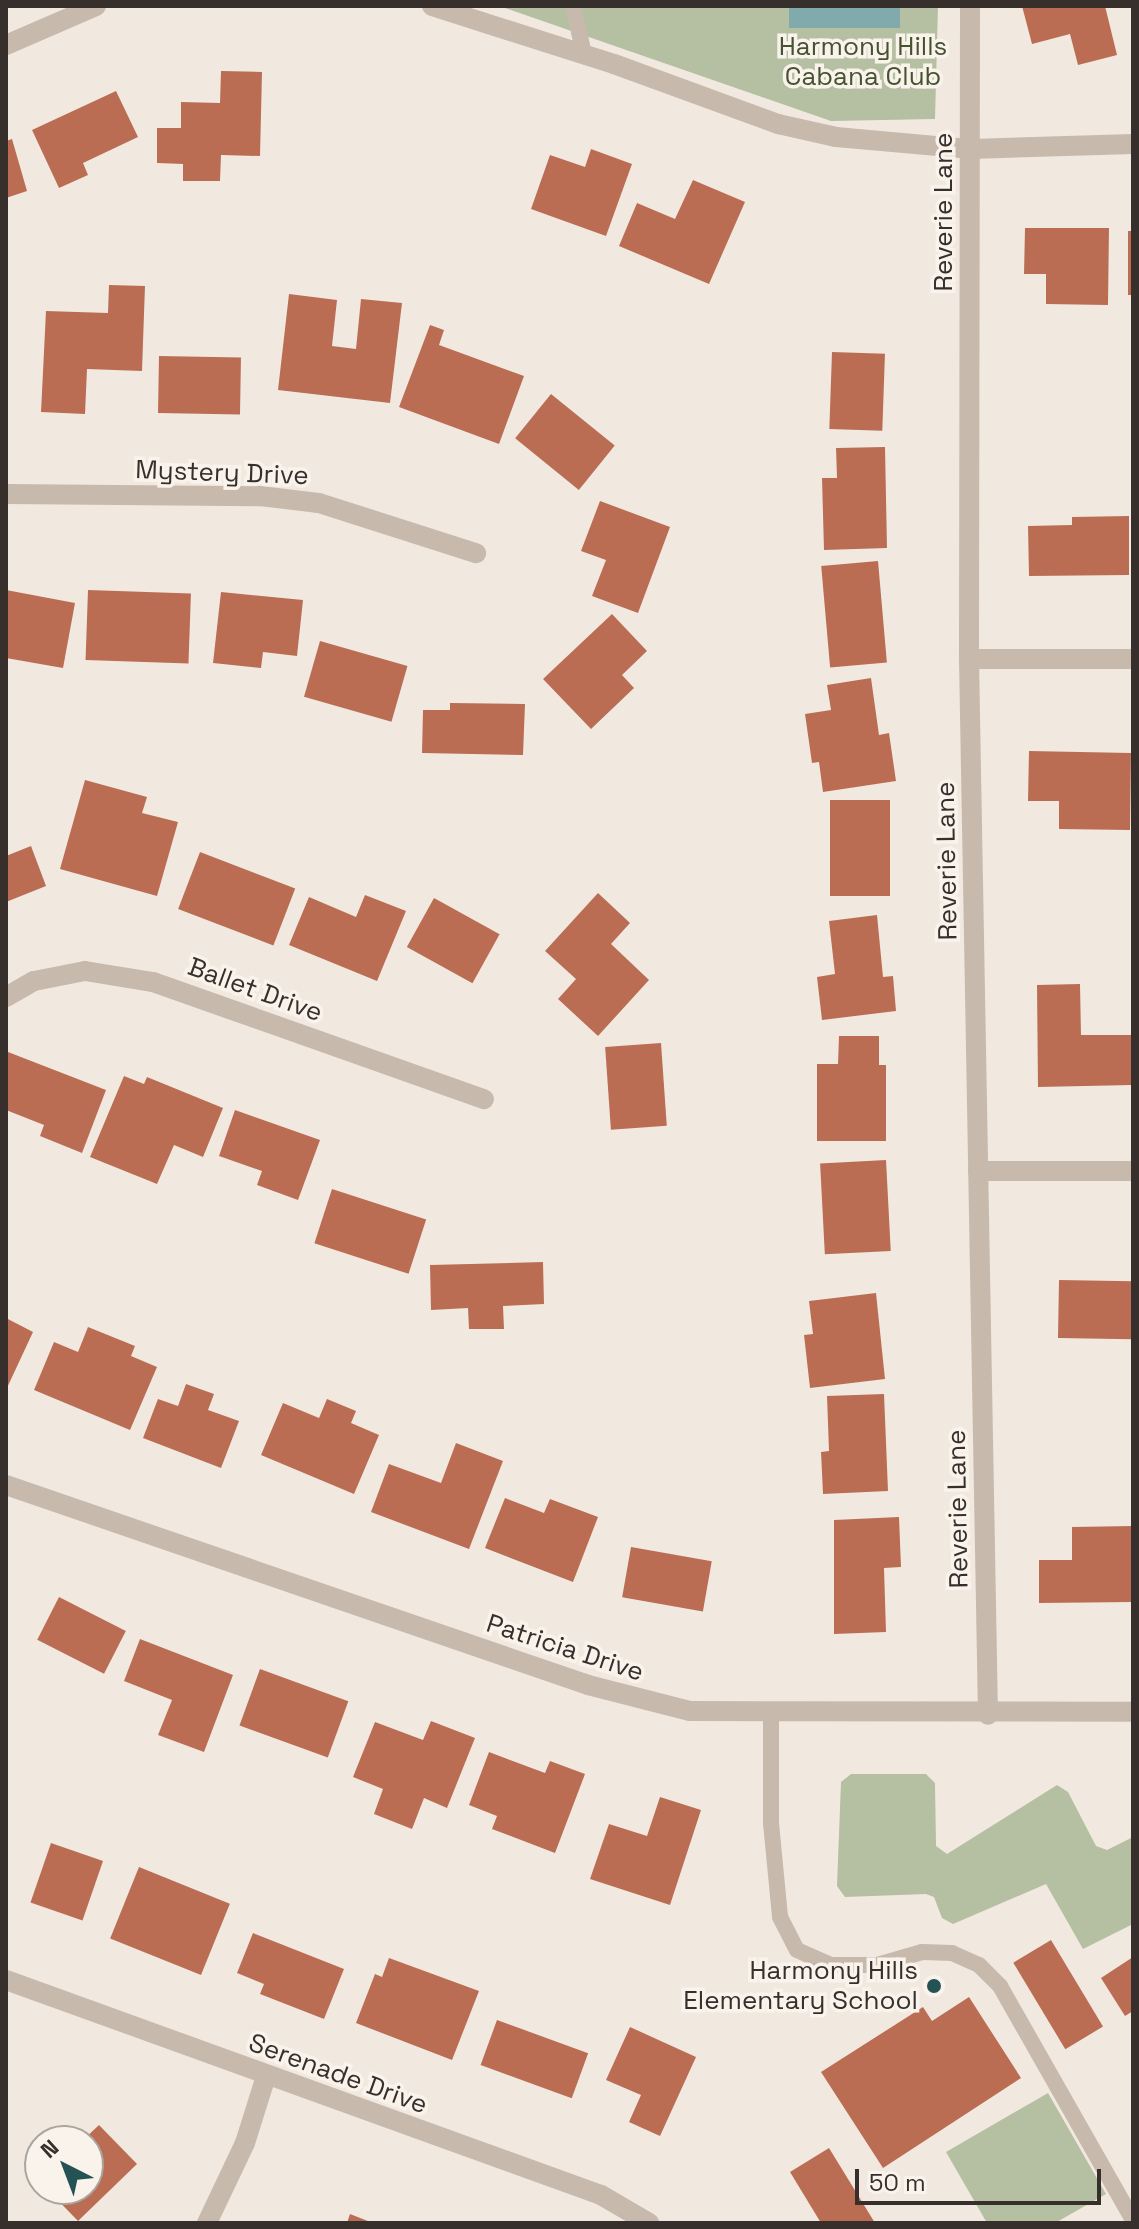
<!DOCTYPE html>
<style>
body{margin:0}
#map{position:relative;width:1139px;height:2229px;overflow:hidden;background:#f1e9e0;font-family:"Space Grotesk",sans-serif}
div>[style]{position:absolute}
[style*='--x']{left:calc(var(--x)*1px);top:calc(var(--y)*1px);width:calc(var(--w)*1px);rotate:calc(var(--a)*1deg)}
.green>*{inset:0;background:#b5bfa1}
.water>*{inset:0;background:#81aaac;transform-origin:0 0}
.building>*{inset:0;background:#bb6d54;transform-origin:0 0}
.service>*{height:16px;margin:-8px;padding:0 8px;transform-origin:8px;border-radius:8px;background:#c8b9ad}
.minor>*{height:20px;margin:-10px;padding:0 10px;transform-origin:10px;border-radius:10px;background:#c8b9ad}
.dots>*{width:22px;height:22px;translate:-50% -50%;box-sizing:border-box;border:4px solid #f9f3ec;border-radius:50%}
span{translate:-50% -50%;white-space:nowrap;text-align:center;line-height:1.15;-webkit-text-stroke:7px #f9f3ec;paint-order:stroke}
.park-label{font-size:26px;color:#465331}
.street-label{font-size:26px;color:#372f2b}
.poi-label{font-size:26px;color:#372f2b}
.right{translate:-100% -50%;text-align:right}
.frame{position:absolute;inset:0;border:8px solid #372f2b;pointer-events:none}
.north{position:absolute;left:24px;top:2125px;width:80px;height:80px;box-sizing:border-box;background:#f9f3ec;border:2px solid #aba59f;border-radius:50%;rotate:318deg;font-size:22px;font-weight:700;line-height:32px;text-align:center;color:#372f2b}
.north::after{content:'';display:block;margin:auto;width:28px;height:36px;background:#245255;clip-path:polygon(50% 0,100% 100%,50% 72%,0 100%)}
.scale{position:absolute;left:855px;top:2169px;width:246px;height:36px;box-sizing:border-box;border:4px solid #372f2b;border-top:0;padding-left:10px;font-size:24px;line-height:28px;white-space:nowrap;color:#372f2b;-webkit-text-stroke:6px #f9f3ec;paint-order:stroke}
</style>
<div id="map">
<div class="green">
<div style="clip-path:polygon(499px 6px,938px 6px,935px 119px,831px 121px)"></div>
<div style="clip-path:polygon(851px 1774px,926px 1774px,935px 1783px,936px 1846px,947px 1854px,1057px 1785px,1068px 1792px,1096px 1846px,1107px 1850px,1133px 1837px,1133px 1924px,1083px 1949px,1046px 1884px,953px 1924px,942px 1918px,934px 1897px,926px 1894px,845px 1897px,837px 1886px,841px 1782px)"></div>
<div style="clip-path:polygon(1048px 2093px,1106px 2194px,1055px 2223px,987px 2223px,946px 2152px)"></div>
</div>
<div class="water">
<div style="left:789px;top:6px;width:111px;height:22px"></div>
</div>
<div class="building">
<div style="clip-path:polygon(1022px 6px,1105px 6px,1117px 55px,1078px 65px,1070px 34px,1032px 44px)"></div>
<div style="clip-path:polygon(221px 71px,262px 72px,260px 156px,221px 155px,220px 181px,183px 181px,183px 164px,157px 163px,157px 128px,181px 128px,181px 102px,220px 103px)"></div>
<div style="clip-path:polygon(116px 91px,138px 137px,83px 163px,88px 175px,59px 188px,32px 130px)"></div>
<div style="clip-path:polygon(12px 139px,27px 191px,6px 198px,6px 141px)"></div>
<div style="clip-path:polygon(591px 149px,632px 164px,606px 236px,531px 209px,550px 155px,585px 167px)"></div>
<div style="clip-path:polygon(693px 180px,745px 202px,709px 284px,619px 246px,637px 203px,675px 219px)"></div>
<div style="clip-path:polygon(1025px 228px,1109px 228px,1108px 305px,1046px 304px,1046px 274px,1024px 274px)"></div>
<div style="left:1128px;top:231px;width:5px;height:64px"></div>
<div style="clip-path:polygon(109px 285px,145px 286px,142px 371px,87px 369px,85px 414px,41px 412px,46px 311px,108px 313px)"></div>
<div style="clip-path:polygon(289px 294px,337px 300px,332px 346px,356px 349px,361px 299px,402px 303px,390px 403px,278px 390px)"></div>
<div style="clip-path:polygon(430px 325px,444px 330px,439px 345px,524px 376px,499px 444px,399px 407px)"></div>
<div style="left:832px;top:352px;width:53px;height:77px;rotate:2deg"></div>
<div style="left:159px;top:356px;width:82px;height:57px;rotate:1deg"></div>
<div style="left:551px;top:394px;width:82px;height:57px;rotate:39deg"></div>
<div style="clip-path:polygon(885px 447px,887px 548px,824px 550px,822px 478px,837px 478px,836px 448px)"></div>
<div style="clip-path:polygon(600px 501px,670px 527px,638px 613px,592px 596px,606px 560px,581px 551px)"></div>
<div style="clip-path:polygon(1129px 516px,1129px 575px,1029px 576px,1028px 526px,1072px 525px,1072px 517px)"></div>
<div style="left:878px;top:561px;width:102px;height:57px;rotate:85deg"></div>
<div style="clip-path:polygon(6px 590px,75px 603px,63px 668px,6px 658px)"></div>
<div style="left:88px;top:590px;width:103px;height:70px;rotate:2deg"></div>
<div style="clip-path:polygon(221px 592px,303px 600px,297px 656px,263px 652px,261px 668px,213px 663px)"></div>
<div style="clip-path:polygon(612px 614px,647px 651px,622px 675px,634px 688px,591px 729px,543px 679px)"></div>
<div style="left:320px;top:641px;width:91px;height:58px;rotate:16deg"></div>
<div style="clip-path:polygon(871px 678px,879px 735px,889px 733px,896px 781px,823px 792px,819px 762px,812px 763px,805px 714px,831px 710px,827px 685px)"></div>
<div style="clip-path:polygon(450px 703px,525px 704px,523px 755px,422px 753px,423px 710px,450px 710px)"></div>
<div style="clip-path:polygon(1029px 751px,1131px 753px,1130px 830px,1059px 829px,1059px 801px,1028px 801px)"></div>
<div style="clip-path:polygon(85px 780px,147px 797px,142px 813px,178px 822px,157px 896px,60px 869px)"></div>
<div style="left:830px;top:800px;width:60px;height:96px"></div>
<div style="clip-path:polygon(31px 846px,46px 886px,6px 902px,6px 856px)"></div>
<div style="left:200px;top:852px;width:102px;height:61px;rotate:21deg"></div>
<div style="clip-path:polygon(598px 893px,630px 923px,611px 944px,649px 980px,598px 1036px,558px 999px,576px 979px,545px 951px)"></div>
<div style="clip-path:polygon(365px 895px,406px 911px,377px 981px,289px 945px,309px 897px,356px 917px)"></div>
<div style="left:434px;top:898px;width:75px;height:56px;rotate:29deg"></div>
<div style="clip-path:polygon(877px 915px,883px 977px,893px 976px,896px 1011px,822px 1020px,817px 977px,835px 974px,829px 921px)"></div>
<div style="clip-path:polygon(1080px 984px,1081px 1035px,1132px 1035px,1132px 1085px,1038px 1087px,1037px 985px)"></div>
<div style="clip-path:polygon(839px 1036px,879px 1036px,879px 1065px,886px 1065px,886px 1141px,817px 1141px,817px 1064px,838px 1064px)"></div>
<div style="left:661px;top:1043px;width:83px;height:56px;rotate:86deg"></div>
<div style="clip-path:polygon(8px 1052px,106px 1090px,82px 1153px,40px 1136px,44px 1125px,6px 1110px)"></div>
<div style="clip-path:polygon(124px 1076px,144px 1084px,147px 1077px,223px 1108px,203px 1157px,174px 1145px,157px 1184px,90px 1157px)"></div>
<div style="clip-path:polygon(235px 1110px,320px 1140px,298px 1200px,257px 1185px,262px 1171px,219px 1156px)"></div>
<div style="left:886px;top:1160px;width:91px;height:66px;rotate:87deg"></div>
<div style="left:332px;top:1189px;width:99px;height:57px;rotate:18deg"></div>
<div style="clip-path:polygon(543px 1262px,544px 1304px,503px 1306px,504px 1329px,469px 1329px,468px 1308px,431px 1310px,430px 1265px)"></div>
<div style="left:1059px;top:1280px;width:74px;height:58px;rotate:1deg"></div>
<div style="clip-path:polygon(876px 1293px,885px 1379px,810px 1388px,804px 1335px,813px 1334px,809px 1301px)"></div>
<div style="clip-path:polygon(6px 1318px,33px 1332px,6px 1390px)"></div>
<div style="clip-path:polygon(88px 1327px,135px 1346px,131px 1356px,157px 1367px,130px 1430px,34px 1390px,54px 1342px,78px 1352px)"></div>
<div style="clip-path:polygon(186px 1384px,214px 1394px,208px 1410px,239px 1421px,221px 1468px,143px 1438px,158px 1399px,178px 1406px)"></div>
<div style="clip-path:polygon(884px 1394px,888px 1491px,823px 1494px,821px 1452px,829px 1451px,827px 1396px)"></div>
<div style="clip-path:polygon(327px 1399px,356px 1411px,351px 1423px,379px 1435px,354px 1494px,261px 1455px,283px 1403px,319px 1418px)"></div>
<div style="clip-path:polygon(456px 1443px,503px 1461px,469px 1549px,371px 1512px,389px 1464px,441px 1483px)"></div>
<div style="clip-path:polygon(505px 1498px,544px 1513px,550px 1499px,598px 1517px,573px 1582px,485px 1548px)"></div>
<div style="clip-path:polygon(899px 1517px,901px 1567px,884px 1568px,886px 1632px,834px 1634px,834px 1520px)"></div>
<div style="clip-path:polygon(1133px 1526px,1133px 1602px,1039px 1603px,1039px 1560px,1072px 1560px,1072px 1527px)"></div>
<div style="left:631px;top:1547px;width:82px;height:51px;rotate:10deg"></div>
<div style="left:59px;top:1597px;width:75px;height:48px;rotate:27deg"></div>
<div style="clip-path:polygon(140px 1639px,233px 1675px,204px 1752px,158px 1735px,172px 1700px,124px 1681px)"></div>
<div style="left:260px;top:1669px;width:94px;height:60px;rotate:20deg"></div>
<div style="clip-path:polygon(431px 1721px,475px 1738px,447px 1808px,424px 1798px,412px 1829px,374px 1814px,383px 1789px,353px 1777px,375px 1722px,423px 1740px)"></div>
<div style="clip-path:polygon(489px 1752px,545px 1773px,550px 1761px,585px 1774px,555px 1853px,492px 1829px,497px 1816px,469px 1805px)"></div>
<div style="clip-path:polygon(660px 1797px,701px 1810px,670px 1905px,590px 1879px,609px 1824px,647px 1836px)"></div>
<div style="left:51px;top:1843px;width:55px;height:63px;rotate:19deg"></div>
<div style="left:139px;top:1867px;width:98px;height:77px;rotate:22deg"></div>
<div style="clip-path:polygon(253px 1933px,344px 1969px,324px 2019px,260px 1994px,264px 1984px,237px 1973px)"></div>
<div style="left:1051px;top:1940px;width:101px;height:44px;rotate:59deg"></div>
<div style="clip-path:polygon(1133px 1957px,1133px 2011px,1125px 2016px,1101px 1978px)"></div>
<div style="clip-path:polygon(389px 1958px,479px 1991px,452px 2060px,356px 2023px,375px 1974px,382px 1977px)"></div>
<div style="clip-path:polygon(969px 1997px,1021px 2078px,883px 2168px,821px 2072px,923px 2007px,932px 2021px)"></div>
<div style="left:497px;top:2020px;width:97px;height:48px;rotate:20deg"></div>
<div style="clip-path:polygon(630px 2027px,696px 2057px,660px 2136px,629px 2122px,641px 2095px,606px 2080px)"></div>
<div style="clip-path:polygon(99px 2125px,137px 2164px,78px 2221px,47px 2189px,88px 2189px,88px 2141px,82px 2141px)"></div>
<div style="clip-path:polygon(829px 2148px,875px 2223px,821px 2223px,790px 2172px)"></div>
<div style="clip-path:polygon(350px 2214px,373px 2223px,347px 2223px)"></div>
</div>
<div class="service">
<div style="--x:573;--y:6;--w:49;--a:77.1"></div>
<div style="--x:771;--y:1714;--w:109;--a:90"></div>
<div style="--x:771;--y:1823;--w:94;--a:84.5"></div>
<div style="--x:780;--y:1917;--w:37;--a:63"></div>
<div style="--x:797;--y:1950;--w:36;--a:24"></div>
<div style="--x:830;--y:1965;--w:47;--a:0"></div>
<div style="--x:877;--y:1965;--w:47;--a:-16.1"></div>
<div style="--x:922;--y:1952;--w:30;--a:2"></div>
<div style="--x:952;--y:1953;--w:30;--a:24"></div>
<div style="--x:979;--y:1965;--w:30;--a:45"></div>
<div style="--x:1000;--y:1986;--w:266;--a:60.4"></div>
</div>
<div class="minor">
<div style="--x:432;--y:6;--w:191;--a:17.7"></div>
<div style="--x:614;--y:64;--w:175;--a:20.1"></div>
<div style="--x:778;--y:124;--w:59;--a:12.6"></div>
<div style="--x:836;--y:137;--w:136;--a:5.1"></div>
<div style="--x:971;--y:149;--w:162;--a:-1.8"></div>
<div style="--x:970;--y:6;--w:653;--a:90.09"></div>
<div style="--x:969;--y:659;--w:1056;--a:88.97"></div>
<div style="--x:6;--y:45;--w:98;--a:-23.4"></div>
<div style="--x:6;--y:494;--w:254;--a:0.5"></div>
<div style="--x:260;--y:496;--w:59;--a:6.8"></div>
<div style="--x:319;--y:503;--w:165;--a:17.7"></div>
<div style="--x:969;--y:659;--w:164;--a:0"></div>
<div style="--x:6;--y:997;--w:32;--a:-30"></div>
<div style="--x:34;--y:981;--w:52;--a:-11.1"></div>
<div style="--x:85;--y:971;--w:69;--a:9.2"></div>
<div style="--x:153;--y:982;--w:351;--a:19.5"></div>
<div style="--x:978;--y:1171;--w:155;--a:0"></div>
<div style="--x:6;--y:1485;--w:615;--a:18.96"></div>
<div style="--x:588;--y:1685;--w:105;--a:14.3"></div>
<div style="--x:690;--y:1711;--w:443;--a:0.1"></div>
<div style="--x:6;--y:1980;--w:633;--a:19.87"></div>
<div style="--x:601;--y:2195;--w:56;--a:30.3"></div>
<div style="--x:207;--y:2223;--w:89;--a:-64.6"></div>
<div style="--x:245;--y:2143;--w:70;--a:-72.6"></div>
</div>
<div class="dots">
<div style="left:934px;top:1986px;background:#245255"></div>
</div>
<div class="park-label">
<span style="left:863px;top:62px">Harmony Hills<br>Cabana Club</span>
</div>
<div class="street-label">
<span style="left:944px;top:212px;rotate:-90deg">Reverie Lane</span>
<span style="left:222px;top:473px;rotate:2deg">Mystery Drive</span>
<span style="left:947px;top:861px;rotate:-91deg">Reverie Lane</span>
<span style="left:255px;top:990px;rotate:20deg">Ballet Drive</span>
<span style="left:958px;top:1509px;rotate:-91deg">Reverie Lane</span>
<span style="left:565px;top:1648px;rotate:18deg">Patricia Drive</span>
<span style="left:338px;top:2074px;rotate:20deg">Serenade Drive</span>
</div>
<div class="poi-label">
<span class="right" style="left:918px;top:1986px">Harmony Hills<br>Elementary School</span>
</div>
<div class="frame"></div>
<div class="north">N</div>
<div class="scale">50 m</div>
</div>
